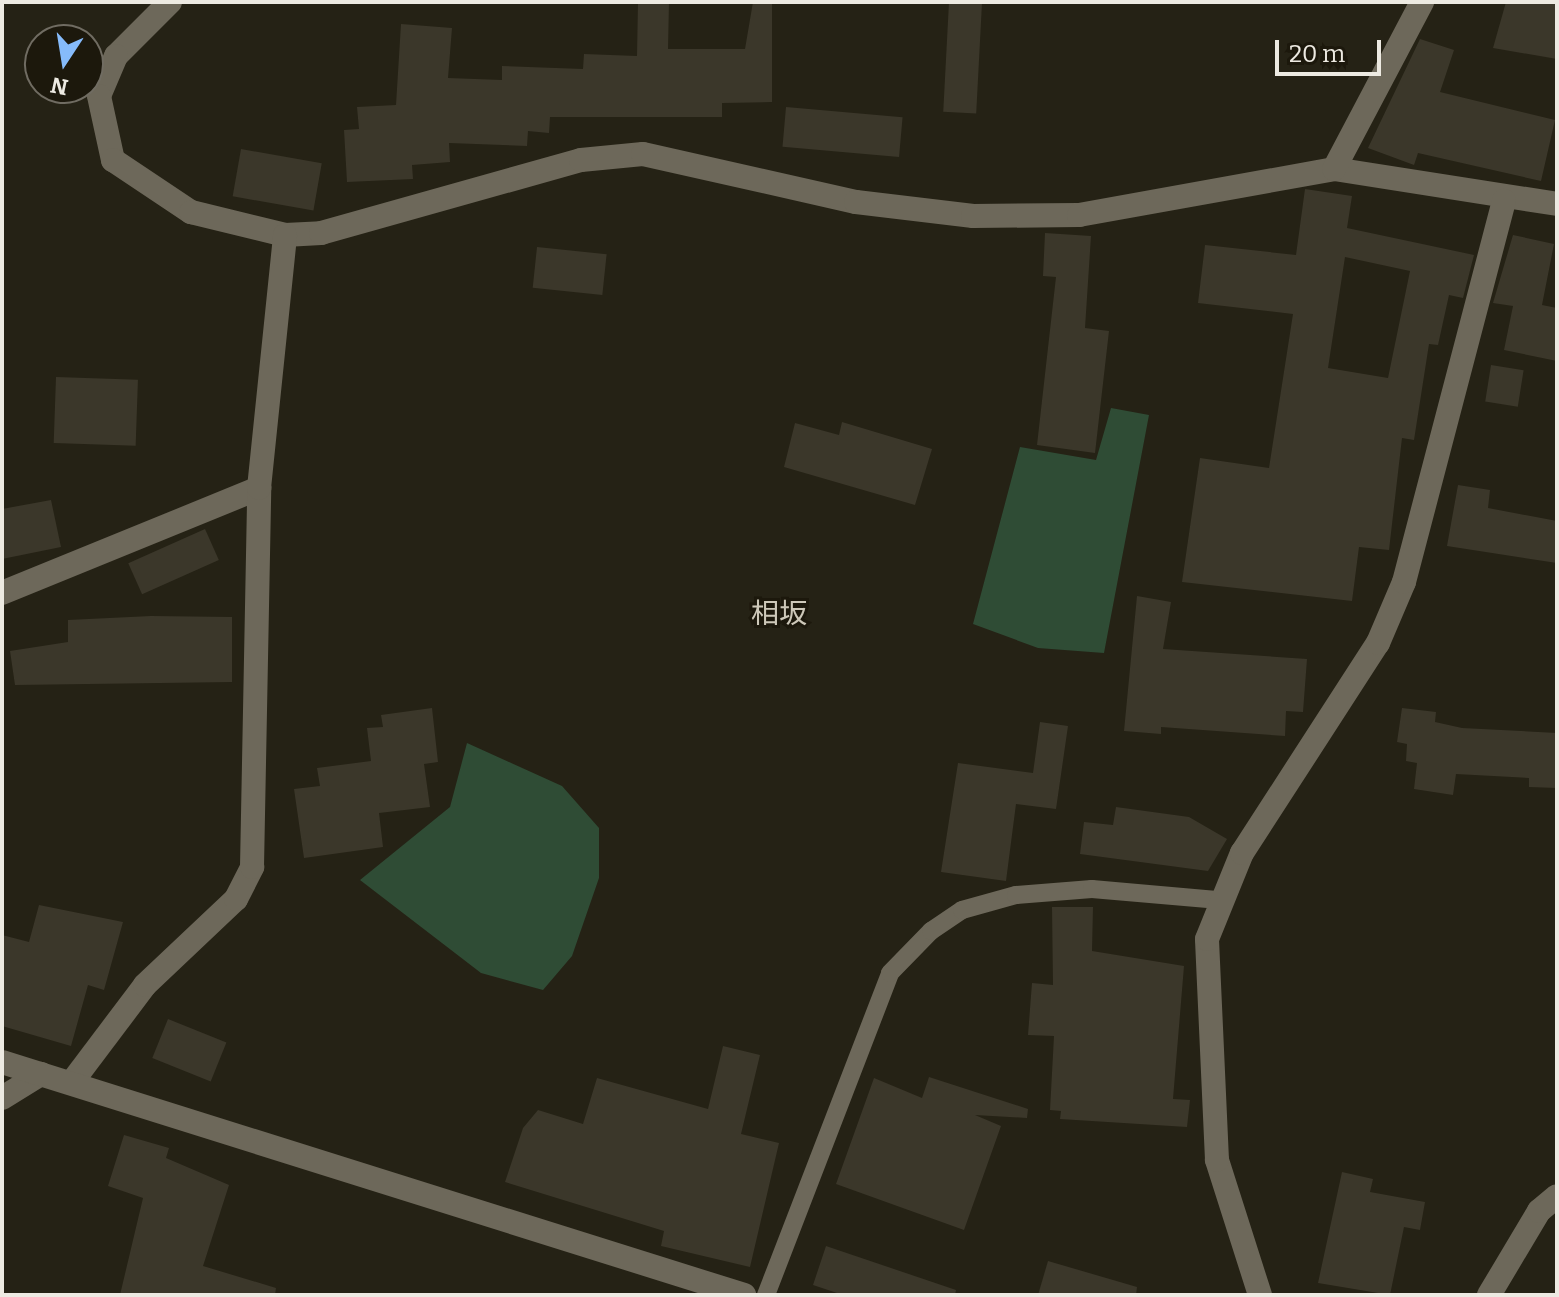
<!DOCTYPE html>
<meta charset="utf-8">
<style>
body{margin:0}
#map{position:relative;width:1559px;height:1297px;overflow:hidden;background:#252215;font-family:Bitter,"Noto Sans JP",serif}
div>[style]{position:absolute}
[style*='--x']{left:calc(var(--x)*1px);top:calc(var(--y)*1px);width:calc(var(--w)*1px);rotate:calc(var(--a)*1deg)}
.green>*{inset:0;background:#2f4c35}
.building>*{inset:0;background:#3b372a;transform-origin:0 0}
.lane>*{height:18px;margin:-9px;padding:0 9px;transform-origin:9px;border-radius:9px;background:#6d685a}
.street>*{height:24px;margin:-12px;padding:0 12px;transform-origin:12px;border-radius:12px;background:#6d685a}
.secondary>*{height:24px;margin:-12px;padding:0 12px;transform-origin:12px;border-radius:12px;background:#6d685a}
span{translate:-50% -50%;white-space:nowrap;text-align:center;line-height:1.15;-webkit-text-stroke:6px #1c180c;paint-order:stroke}
.quarter-label{font-size:28px;color:#cdc8b9}
.frame{position:absolute;inset:0;border:4px solid #edeae2;pointer-events:none}
.north{position:absolute;left:24px;top:24px;width:80px;height:80px;box-sizing:border-box;background:#1c180c;border:2px solid #706c62;border-radius:50%;rotate:192deg;font-size:22px;font-weight:700;line-height:32px;text-align:center;color:#edeae2}
.north::after{content:'';display:block;margin:auto;width:28px;height:36px;background:#86bbfb;clip-path:polygon(50% 0,100% 100%,50% 72%,0 100%)}
.scale{position:absolute;left:1275px;top:40px;width:106px;height:36px;box-sizing:border-box;border:4px solid #edeae2;border-top:0;padding-left:10px;font-size:24px;line-height:28px;white-space:nowrap;color:#edeae2;-webkit-text-stroke:6px #1c180c;paint-order:stroke}
</style>
<div id="map">
<div class="green">
<div style="clip-path:polygon(1111px 408px,1149px 415px,1104px 653px,1038px 648px,973px 624px,1020px 447px,1096px 460px)"></div>
<div style="clip-path:polygon(467px 743px,562px 786px,599px 828px,599px 878px,572px 956px,543px 990px,481px 973px,360px 880px,450px 807px)"></div>
</div>
<div class="building">
<div style="clip-path:polygon(638px 2px,669px 2px,668px 49px,745px 49px,753px 2px,772px 2px,772px 102px,722px 103px,722px 117px,550px 117px,549px 133px,528px 131px,527px 146px,449px 143px,450px 162px,412px 165px,413px 179px,347px 182px,344px 130px,359px 129px,357px 107px,396px 105px,401px 24px,452px 28px,448px 78px,502px 80px,502px 66px,583px 69px,584px 54px,637px 56px)"></div>
<div style="left:949px;top:2px;width:33px;height:110px;rotate:3deg"></div>
<div style="clip-path:polygon(1506px 2px,1557px 2px,1557px 59px,1493px 48px)"></div>
<div style="clip-path:polygon(1420px 39px,1454px 50px,1440px 92px,1555px 120px,1541px 181px,1418px 153px,1414px 165px,1368px 148px)"></div>
<div style="left:786px;top:107px;width:117px;height:40px;rotate:5deg"></div>
<div style="left:241px;top:149px;width:82px;height:48px;rotate:10deg"></div>
<div style="clip-path:polygon(evenodd,1305px 189px,1352px 196px,1347px 228px,1474px 255px,1463px 298px,1449px 295px,1438px 345px,1429px 344px,1414px 440px,1402px 438px,1389px 550px,1359px 547px,1352px 601px,1182px 582px,1200px 458px,1269px 468px,1293px 314px,1198px 303px,1205px 245px,1296px 255px,1305px 189px,1345px 257px,1410px 271px,1388px 378px,1328px 368px,1345px 257px)"></div>
<div style="clip-path:polygon(1045px 233px,1091px 236px,1085px 328px,1109px 331px,1095px 453px,1037px 445px,1056px 277px,1043px 276px)"></div>
<div style="clip-path:polygon(1513px 235px,1554px 244px,1542px 305px,1557px 308px,1557px 361px,1504px 350px,1513px 306px,1493px 303px)"></div>
<div style="left:537px;top:247px;width:70px;height:41px;rotate:6deg"></div>
<div style="left:1491px;top:365px;width:33px;height:37px;rotate:9deg"></div>
<div style="left:56px;top:377px;width:82px;height:66px;rotate:2deg"></div>
<div style="clip-path:polygon(842px 422px,932px 449px,915px 505px,784px 467px,795px 423px,839px 435px)"></div>
<div style="clip-path:polygon(1458px 485px,1490px 490px,1488px 508px,1557px 521px,1557px 563px,1447px 546px)"></div>
<div style="clip-path:polygon(51px 500px,61px 547px,2px 559px,2px 509px)"></div>
<div style="left:205px;top:529px;width:34px;height:84px;rotate:66deg"></div>
<div style="clip-path:polygon(1137px 596px,1171px 602px,1163px 649px,1307px 659px,1303px 712px,1286px 711px,1285px 736px,1161px 727px,1161px 734px,1124px 731px)"></div>
<div style="clip-path:polygon(151px 616px,232px 617px,232px 682px,15px 685px,10px 651px,68px 642px,68px 620px)"></div>
<div style="clip-path:polygon(432px 708px,438px 762px,424px 764px,430px 807px,379px 813px,383px 847px,304px 858px,294px 789px,320px 786px,317px 768px,371px 761px,367px 728px,383px 727px,381px 715px)"></div>
<div style="clip-path:polygon(1402px 708px,1436px 712px,1435px 722px,1462px 728px,1557px 733px,1557px 788px,1529px 787px,1529px 778px,1456px 774px,1453px 795px,1414px 789px,1417px 763px,1406px 761px,1407px 744px,1397px 742px)"></div>
<div style="clip-path:polygon(1040px 722px,1068px 726px,1056px 809px,1016px 804px,1006px 881px,941px 872px,958px 763px,1033px 773px)"></div>
<div style="clip-path:polygon(1116px 807px,1189px 817px,1227px 839px,1208px 871px,1080px 854px,1084px 822px,1113px 825px)"></div>
<div style="clip-path:polygon(39px 905px,123px 922px,104px 990px,88px 985px,71px 1046px,2px 1026px,2px 935px,29px 942px)"></div>
<div style="clip-path:polygon(1052px 907px,1093px 907px,1092px 951px,1184px 966px,1173px 1099px,1190px 1100px,1187px 1127px,1060px 1119px,1061px 1111px,1050px 1110px,1054px 1036px,1028px 1035px,1032px 983px,1053px 985px)"></div>
<div style="left:168px;top:1019px;width:63px;height:42px;rotate:22deg"></div>
<div style="clip-path:polygon(723px 1046px,760px 1055px,741px 1134px,779px 1143px,750px 1267px,661px 1246px,664px 1231px,505px 1182px,523px 1128px,538px 1110px,583px 1124px,597px 1078px,708px 1109px)"></div>
<div style="clip-path:polygon(929px 1077px,1028px 1109px,1027px 1118px,975px 1115px,1001px 1126px,964px 1230px,836px 1184px,874px 1078px,922px 1098px)"></div>
<div style="clip-path:polygon(124px 1135px,169px 1148px,166px 1158px,229px 1185px,203px 1266px,276px 1288px,275px 1295px,120px 1295px,143px 1198px,108px 1186px)"></div>
<div style="clip-path:polygon(1342px 1172px,1373px 1179px,1370px 1192px,1425px 1202px,1420px 1230px,1404px 1227px,1390px 1295px,1318px 1283px)"></div>
<div style="clip-path:polygon(826px 1246px,956px 1290px,955px 1295px,843px 1295px,813px 1285px)"></div>
<div style="clip-path:polygon(1048px 1261px,1137px 1287px,1136px 1295px,1038px 1295px)"></div>
</div>
<div class="lane">
<div style="--x:766;--y:1295;--w:345;--a:-68.9"></div>
<div style="--x:890;--y:973;--w:59;--a:-45.7"></div>
<div style="--x:931;--y:931;--w:37;--a:-34"></div>
<div style="--x:962;--y:910;--w:56;--a:-15.5"></div>
<div style="--x:1016;--y:895;--w:76;--a:-4.5"></div>
<div style="--x:1092;--y:889;--w:125;--a:5"></div>
</div>
<div class="street">
<div style="--x:170;--y:2;--w:76;--a:135"></div>
<div style="--x:116;--y:56;--w:43;--a:113"></div>
<div style="--x:99;--y:96;--w:66;--a:77.7"></div>
<div style="--x:113;--y:160;--w:94;--a:33.7"></div>
<div style="--x:191;--y:212;--w:97;--a:13.7"></div>
<div style="--x:285;--y:235;--w:36;--a:-3"></div>
<div style="--x:321;--y:233;--w:270;--a:-15.7"></div>
<div style="--x:581;--y:160;--w:62;--a:-5.5"></div>
<div style="--x:643;--y:154;--w:218;--a:12.7"></div>
<div style="--x:856;--y:202;--w:118;--a:6.8"></div>
<div style="--x:973;--y:216;--w:106;--a:-0.5"></div>
<div style="--x:1079;--y:215;--w:259;--a:-10.2"></div>
<div style="--x:1334;--y:169;--w:226;--a:8.9"></div>
<div style="--x:1334;--y:169;--w:189;--a:-62.2"></div>
<div style="--x:2;--y:593;--w:278;--a:-22.2"></div>
<div style="--x:72;--y:1082;--w:121;--a:-53"></div>
<div style="--x:145;--y:985;--w:125;--a:-43.4"></div>
<div style="--x:236;--y:899;--w:36;--a:-63"></div>
<div style="--x:252;--y:867;--w:379;--a:-88.9"></div>
<div style="--x:259;--y:488;--w:254;--a:-84.1"></div>
<div style="--x:2;--y:1098;--w:46;--a:-31.6"></div>
<div style="--x:1260;--y:1295;--w:142;--a:-107.7"></div>
<div style="--x:1217;--y:1160;--w:221;--a:-92.6"></div>
<div style="--x:1207;--y:939;--w:93;--a:-67.9"></div>
<div style="--x:1242;--y:853;--w:250;--a:-57.1"></div>
<div style="--x:1378;--y:643;--w:66;--a:-66.9"></div>
<div style="--x:1404;--y:582;--w:394;--a:-75.3"></div>
<div style="--x:1489;--y:1295;--w:98;--a:-59.2"></div>
<div style="--x:1539;--y:1211;--w:23;--a:-40"></div>
</div>
<div class="secondary">
<div style="--x:2;--y:1062;--w:778;--a:17.43"></div>
</div>
<div class="quarter-label">
<span style="left:779px;top:614px">相坂</span>
</div>
<div class="frame"></div>
<div class="north">N</div>
<div class="scale">20 m</div>
</div>
